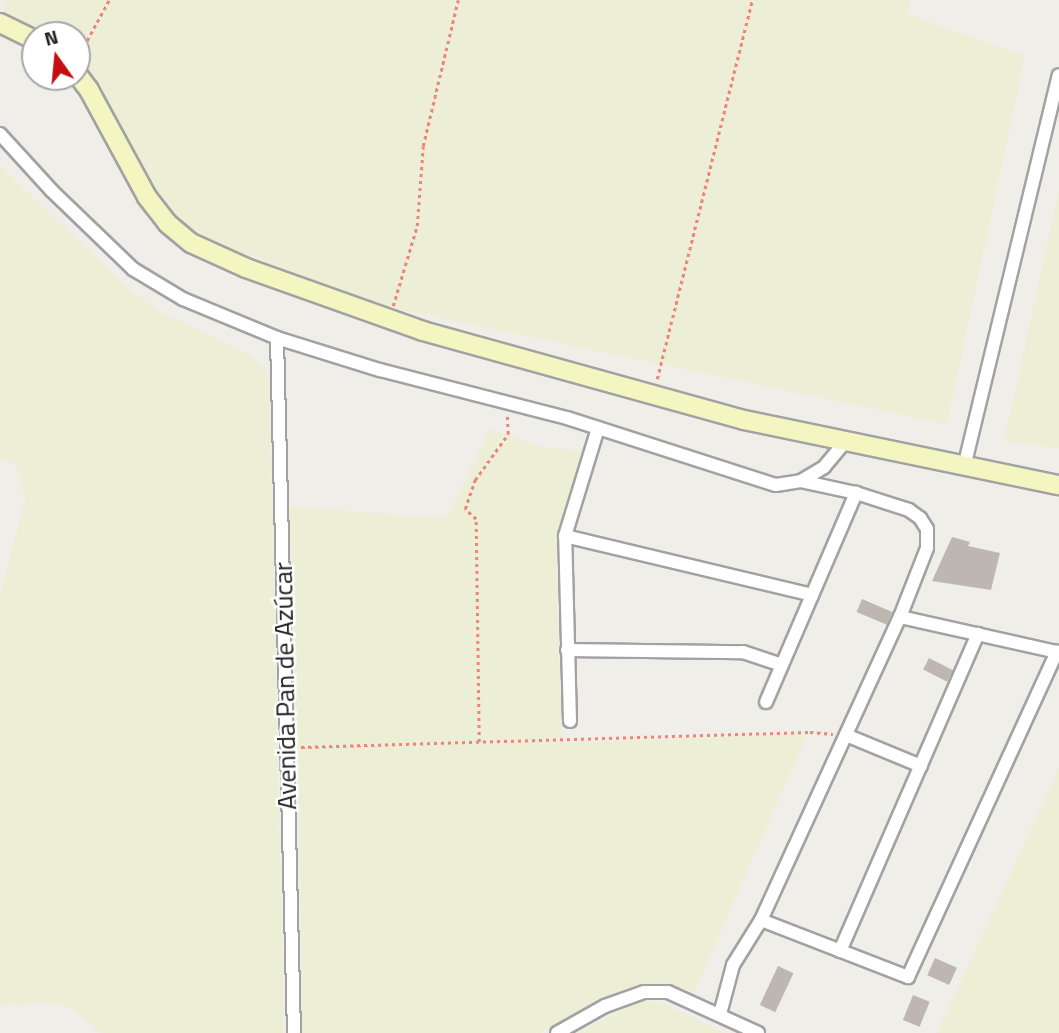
<!DOCTYPE html>
<meta charset="utf-8">
<style>
body{margin:0}
#map{position:relative;width:1059px;height:1033px;overflow:hidden;background:#f0eee8;font-family:"Titillium Web",sans-serif}
div>[style]{position:absolute}
[style*='--x']{left:calc(var(--x)*1px);top:calc(var(--y)*1px);width:calc(var(--w)*1px);rotate:calc(var(--a)*1deg)}
.farmland>*{inset:0;background:#eceed5}
.building>*{inset:0;background:#beb7b1;transform-origin:0 0}
.path>*{height:2.5px;margin-top:-1.25px;transform-origin:0;background:repeating-linear-gradient(90deg,#f18379 0 3.5px,transparent 0 7px)}
.roads{filter:drop-shadow(2px 0 #a2a2a2) drop-shadow(-2px 0 #a2a2a2) drop-shadow(0 2px #a2a2a2) drop-shadow(0 -2px #a2a2a2)}
.street>*{height:12px;margin:-6px;padding:0 6px;transform-origin:6px;border-radius:6px;background:#fff}
.secondary>*{height:18px;margin:-9px;padding:0 9px;transform-origin:9px;border-radius:9px;background:#f4f6c1}
span{translate:-50% -50%;white-space:nowrap;text-align:center;line-height:1.15;-webkit-text-stroke:5px #fff;paint-order:stroke}
.street-label{font-size:26px;color:#212121}
.north{position:absolute;left:21px;top:21px;width:70px;height:70px;box-sizing:border-box;background:#fff;border:2px solid #a6a6a6;border-radius:50%;rotate:345deg;font-size:19px;font-weight:700;line-height:28px;text-align:center;color:#212121}
.north::after{content:'';display:block;margin:auto;width:24px;height:32px;background:#c40e10;clip-path:polygon(50% 0,100% 100%,50% 72%,0 100%)}
</style>
<div id="map">
<div class="farmland">
<div style="clip-path:polygon(8px 0,911px 0,907px 14px,1025px 56px,947px 424px,374px 304px,194px 234px,164px 204px,77px 60px,77px 35px,38px 35px,2px 13px)"></div>
<div style="clip-path:polygon(0 166px,123px 284px,156px 310px,251px 355px,269px 375px,284px 1033px,100px 1033px,72px 1008px,46px 1003px,0 1006px,0 594px,25px 499px,16px 466px,7px 459px,0 459px)"></div>
<div style="clip-path:polygon(1059px 190px,1059px 448px,1004px 441px)"></div>
<div style="clip-path:polygon(490px 429px,542px 447px,584px 451px,561px 520px,556px 553px,562px 743px,803px 734px,806px 737px,695px 991px,645px 983px,616px 991px,540px 1033px,302px 1033px,298px 754px,289px 506px,446px 519px)"></div>
<div style="clip-path:polygon(1059px 768px,1059px 1033px,937px 1033px)"></div>
<div style="clip-path:polygon(647px 1001px,664px 1004px,724px 1033px,578px 1033px,629px 1006px)"></div>
</div>
<div class="building">
<div style="clip-path:polygon(952px 537px,970px 542px,968px 546px,1000px 553px,991px 590px,932px 581px)"></div>
<div style="left:862px;top:599px;width:33px;height:14px;rotate:23deg"></div>
<div style="left:929px;top:658px;width:27px;height:13px;rotate:27deg"></div>
<div style="left:935px;top:958px;width:24px;height:19px;rotate:24deg"></div>
<div style="left:778px;top:966px;width:17px;height:43px;rotate:25deg"></div>
<div style="left:913px;top:995px;width:18px;height:27px;rotate:22deg"></div>
</div>
<div class="path">
<div style="--x:77;--y:59;--w:67;--a:-61.5"></div>
<div style="--x:393;--y:306;--w:84;--a:-73.3"></div>
<div style="--x:417;--y:226;--w:80;--a:-85.7"></div>
<div style="--x:423;--y:146;--w:150;--a:-76.5"></div>
<div style="--x:657;--y:379;--w:391;--a:-75.9"></div>
<div style="--x:479;--y:742;--w:223;--a:-90.8"></div>
<div style="--x:476;--y:519;--w:15;--a:-138"></div>
<div style="--x:465;--y:509;--w:31;--a:-71"></div>
<div style="--x:475;--y:480;--w:57;--a:-54.3"></div>
<div style="--x:508;--y:434;--w:18;--a:-93"></div>
<div style="--x:301;--y:747;--w:509;--a:-1.69"></div>
<div style="--x:810;--y:732;--w:23;--a:5"></div>
</div>
<div class="roads">
<div class="street">
<div style="--x:0;--y:134;--w:77;--a:47.6"></div>
<div style="--x:52;--y:191;--w:112;--a:43.9"></div>
<div style="--x:133;--y:269;--w:58;--a:31"></div>
<div style="--x:183;--y:299;--w:102;--a:22.5"></div>
<div style="--x:277;--y:338;--w:108;--a:17.3"></div>
<div style="--x:380;--y:370;--w:193;--a:14.4"></div>
<div style="--x:567;--y:418;--w:219;--a:17.8"></div>
<div style="--x:776;--y:485;--w:25;--a:-9"></div>
<div style="--x:801;--y:481;--w:27;--a:-31"></div>
<div style="--x:824;--y:467;--w:31;--a:-50"></div>
<div style="--x:277;--y:338;--w:695;--a:88.6"></div>
<div style="--x:964;--y:467;--w:403;--a:-76.4"></div>
<div style="--x:565;--y:536;--w:254;--a:13.4"></div>
<div style="--x:567;--y:650;--w:176;--a:0.7"></div>
<div style="--x:743;--y:652;--w:41;--a:18.4"></div>
<div style="--x:766;--y:702;--w:228;--a:-66.7"></div>
<div style="--x:570;--y:721;--w:185;--a:-91.5"></div>
<div style="--x:565;--y:536;--w:113;--a:-73"></div>
<div style="--x:846;--y:735;--w:81;--a:22.5"></div>
<div style="--x:761;--y:920;--w:158;--a:21.2"></div>
<div style="--x:908;--y:977;--w:358;--a:-65.4"></div>
<div style="--x:1057;--y:652;--w:161;--a:-167.4"></div>
<div style="--x:840;--y:951;--w:346;--a:-66.5"></div>
<div style="--x:720;--y:1014;--w:51;--a:-75.1"></div>
<div style="--x:733;--y:965;--w:53;--a:-58.1"></div>
<div style="--x:761;--y:920;--w:333;--a:-65.4"></div>
<div style="--x:900;--y:617;--w:74;--a:-68.6"></div>
<div style="--x:927;--y:548;--w:19;--a:-90"></div>
<div style="--x:927;--y:529;--w:13;--a:-122"></div>
<div style="--x:920;--y:518;--w:14;--a:-144"></div>
<div style="--x:909;--y:510;--w:56;--a:-162.2"></div>
<div style="--x:856;--y:493;--w:56;--a:-167.7"></div>
<div style="--x:557;--y:1033;--w:55;--a:-29.4"></div>
<div style="--x:605;--y:1006;--w:41;--a:-19.7"></div>
<div style="--x:644;--y:992;--w:24;--a:0"></div>
<div style="--x:668;--y:992;--w:99;--a:24.5"></div>
</div>
<div class="secondary">
<div style="--x:0;--y:23;--w:39;--a:26"></div>
<div style="--x:77;--y:74;--w:20;--a:53"></div>
<div style="--x:89;--y:90;--w:122;--a:61.5"></div>
<div style="--x:147;--y:197;--w:33;--a:52"></div>
<div style="--x:167;--y:223;--w:31;--a:40"></div>
<div style="--x:191;--y:243;--w:60;--a:24.4"></div>
<div style="--x:246;--y:268;--w:188;--a:19.6"></div>
<div style="--x:423;--y:331;--w:333;--a:15.5"></div>
<div style="--x:744;--y:420;--w:322;--a:11.7"></div>
</div>
</div>
<div class="street-label">
<span style="left:285px;top:686px;rotate:-91deg">Avenida Pan de Azúcar</span>
</div>
<div class="north">N</div>
</div>
